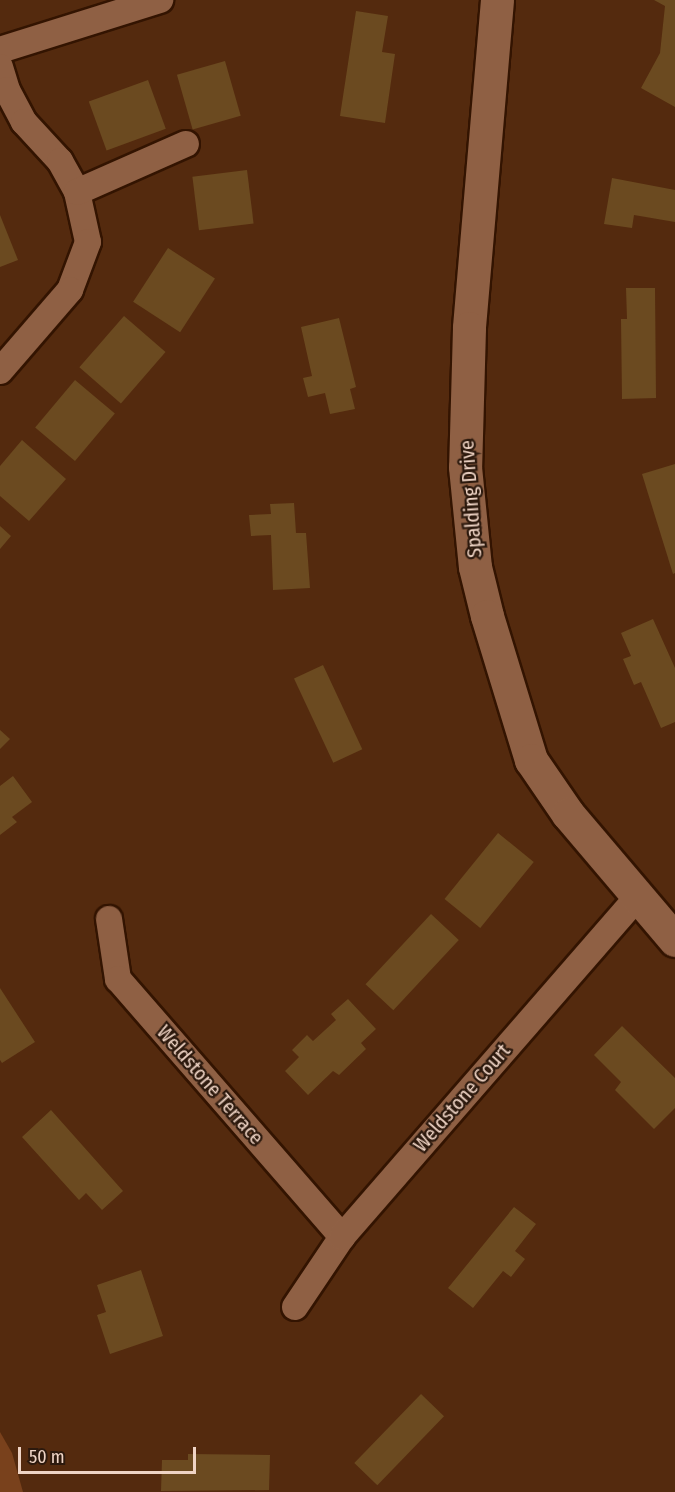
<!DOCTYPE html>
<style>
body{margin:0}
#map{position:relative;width:675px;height:1492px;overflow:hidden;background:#542a0e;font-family:"Fira Sans Condensed",sans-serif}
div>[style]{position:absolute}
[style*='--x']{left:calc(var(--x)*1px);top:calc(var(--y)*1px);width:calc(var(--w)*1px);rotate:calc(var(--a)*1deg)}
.green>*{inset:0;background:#79411c}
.building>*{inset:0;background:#6b4a20;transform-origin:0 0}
.roads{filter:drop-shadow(2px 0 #331401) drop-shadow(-2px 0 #331401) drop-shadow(0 2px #331401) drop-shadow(0 -2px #331401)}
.street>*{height:26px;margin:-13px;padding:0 13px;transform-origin:13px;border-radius:13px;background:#8f6044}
.secondary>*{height:33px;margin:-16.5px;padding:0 16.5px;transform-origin:16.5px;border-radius:16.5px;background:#8f6044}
span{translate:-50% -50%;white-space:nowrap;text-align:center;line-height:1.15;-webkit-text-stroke:4.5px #2c190d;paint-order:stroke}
.street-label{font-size:20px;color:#efd4c5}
.scale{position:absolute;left:18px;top:1447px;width:178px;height:27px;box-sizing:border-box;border:3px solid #efd4c5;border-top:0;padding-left:8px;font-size:18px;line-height:21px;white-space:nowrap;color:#efd4c5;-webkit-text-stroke:4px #2c190d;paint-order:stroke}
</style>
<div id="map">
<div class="green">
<div style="clip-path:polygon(0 1432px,12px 1453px,23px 1492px,0 1492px)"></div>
</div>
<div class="building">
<div style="clip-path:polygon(654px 0,675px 0,675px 107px,641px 88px,660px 53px,665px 6px)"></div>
<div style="clip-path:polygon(356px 11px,388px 16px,382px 52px,395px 54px,385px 123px,340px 116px)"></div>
<div style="left:225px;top:61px;width:57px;height:50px;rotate:74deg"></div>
<div style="left:148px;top:80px;width:52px;height:63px;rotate:70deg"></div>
<div style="left:247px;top:170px;width:54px;height:55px;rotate:83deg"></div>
<div style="clip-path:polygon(612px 178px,675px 190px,675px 222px,634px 215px,632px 228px,604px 224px)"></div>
<div style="clip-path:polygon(0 215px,18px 260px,0 267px)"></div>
<div style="left:168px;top:248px;width:56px;height:64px;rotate:33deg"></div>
<div style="clip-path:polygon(626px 288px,655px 288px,656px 398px,622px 399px,621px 319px,627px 319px)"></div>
<div style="left:124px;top:316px;width:55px;height:68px;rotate:41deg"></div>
<div style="clip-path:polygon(339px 318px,356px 387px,350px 389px,355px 409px,330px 414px,325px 393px,308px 397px,303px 378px,312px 376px,301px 327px)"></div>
<div style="left:75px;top:380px;width:52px;height:62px;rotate:40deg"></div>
<div style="clip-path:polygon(22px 440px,66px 479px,29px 521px,0 496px,0 466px)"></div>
<div style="clip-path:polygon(675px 464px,675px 573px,673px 574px,642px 474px)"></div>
<div style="clip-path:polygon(294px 503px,296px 533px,306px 533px,310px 588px,273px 590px,271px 535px,251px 536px,249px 515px,271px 514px,270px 504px)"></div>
<div style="clip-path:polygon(0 526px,11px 536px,0 549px)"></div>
<div style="clip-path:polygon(653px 619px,675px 668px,675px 722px,661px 728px,641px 682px,634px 685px,623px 659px,631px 656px,621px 633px)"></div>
<div style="left:323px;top:665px;width:93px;height:32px;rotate:65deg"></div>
<div style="clip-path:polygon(0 730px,10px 739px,0 749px)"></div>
<div style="clip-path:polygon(13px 776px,32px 802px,12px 817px,17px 822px,0 835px,0 786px)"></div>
<div style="left:498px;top:833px;width:46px;height:85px;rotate:39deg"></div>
<div style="left:431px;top:914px;width:38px;height:96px;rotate:43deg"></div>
<div style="clip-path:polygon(0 988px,35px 1042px,2px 1063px,0 1060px)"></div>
<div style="clip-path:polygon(348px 999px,376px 1029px,361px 1043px,366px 1049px,339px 1075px,333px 1071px,308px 1095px,285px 1071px,299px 1057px,292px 1050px,307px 1035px,313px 1041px,336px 1020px,331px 1014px)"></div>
<div style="clip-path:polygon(622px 1026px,675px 1078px,675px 1108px,654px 1129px,615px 1090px,621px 1082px,594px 1055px)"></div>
<div style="clip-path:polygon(51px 1110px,123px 1191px,102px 1210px,86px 1193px,79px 1200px,22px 1137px)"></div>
<div style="clip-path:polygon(514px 1207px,536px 1224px,515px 1251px,525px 1259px,511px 1277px,503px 1271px,473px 1308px,448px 1288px)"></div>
<div style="clip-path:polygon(141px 1270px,163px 1336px,110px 1354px,97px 1315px,106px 1312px,97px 1285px)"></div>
<div style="left:421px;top:1394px;width:32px;height:96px;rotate:44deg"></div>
<div style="clip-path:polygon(188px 1454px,270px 1455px,269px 1490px,161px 1491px,162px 1460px,188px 1460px)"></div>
</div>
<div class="roads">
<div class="street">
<div style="--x:0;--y:50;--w:168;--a:-17.4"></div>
<div style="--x:0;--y:67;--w:24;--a:73"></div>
<div style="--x:7;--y:90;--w:36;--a:62"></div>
<div style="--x:24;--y:122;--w:53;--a:47.3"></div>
<div style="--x:60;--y:161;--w:35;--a:61"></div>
<div style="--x:77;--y:192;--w:51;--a:77.6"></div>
<div style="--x:88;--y:242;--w:51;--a:110.6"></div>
<div style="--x:70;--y:290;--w:107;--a:130.8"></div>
<div style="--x:77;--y:192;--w:119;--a:-23.8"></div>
<div style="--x:109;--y:919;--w:61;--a:81.5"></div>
<div style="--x:118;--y:979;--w:342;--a:49"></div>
<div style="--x:295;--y:1307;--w:84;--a:-56.1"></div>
<div style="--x:342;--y:1237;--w:452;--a:-49"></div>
</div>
<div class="secondary">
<div style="--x:497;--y:0;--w:329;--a:94.9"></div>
<div style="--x:469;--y:328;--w:139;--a:91.6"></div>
<div style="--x:465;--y:467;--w:100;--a:84.3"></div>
<div style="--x:475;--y:567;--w:50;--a:76.2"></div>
<div style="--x:487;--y:616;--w:151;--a:73"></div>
<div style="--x:531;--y:760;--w:65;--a:55.6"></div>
<div style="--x:568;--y:814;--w:165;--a:49.7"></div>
</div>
</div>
<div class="street-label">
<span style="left:471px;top:499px;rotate:-94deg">Spalding Drive</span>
<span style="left:210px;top:1085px;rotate:49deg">Weldstone Terrace</span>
<span style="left:462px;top:1098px;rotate:-49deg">Weldstone Court</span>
</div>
<div class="scale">50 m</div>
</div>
